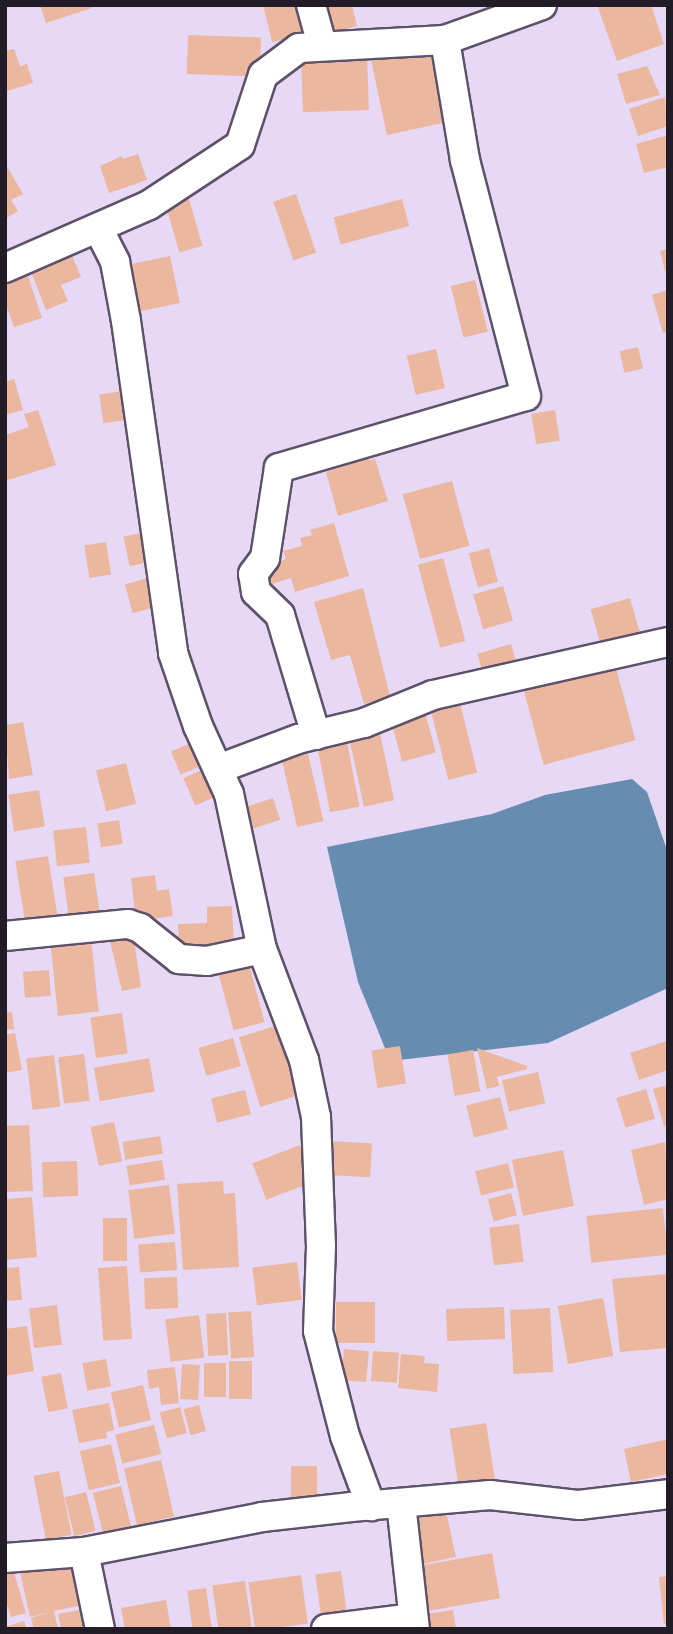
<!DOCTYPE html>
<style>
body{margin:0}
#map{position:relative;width:673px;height:1634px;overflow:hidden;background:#e7d8f5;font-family:Helvetica,sans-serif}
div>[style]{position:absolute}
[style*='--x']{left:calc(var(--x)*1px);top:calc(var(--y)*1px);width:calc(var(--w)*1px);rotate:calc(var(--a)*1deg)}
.water>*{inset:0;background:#678cb1}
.building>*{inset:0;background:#ecb79f;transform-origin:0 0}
.roads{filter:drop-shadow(2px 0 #5e516a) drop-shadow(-2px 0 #5e516a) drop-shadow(0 2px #5e516a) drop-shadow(0 -2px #5e516a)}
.minor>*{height:28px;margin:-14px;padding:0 14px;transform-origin:14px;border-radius:14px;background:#fff}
span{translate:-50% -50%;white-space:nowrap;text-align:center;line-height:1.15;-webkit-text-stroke:6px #fff;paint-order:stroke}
.frame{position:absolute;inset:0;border:7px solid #211c26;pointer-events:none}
</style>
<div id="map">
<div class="water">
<div style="clip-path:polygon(632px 779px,647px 792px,668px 853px,668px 988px,548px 1043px,399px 1060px,387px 1053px,358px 982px,327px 847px,492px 814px,545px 795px)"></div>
</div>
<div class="building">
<div style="clip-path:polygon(40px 5px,91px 5px,92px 8px,46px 23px)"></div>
<div style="clip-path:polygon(263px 5px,304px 5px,311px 33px,272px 42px)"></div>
<div style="clip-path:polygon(320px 5px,352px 5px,357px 26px,327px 34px)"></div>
<div style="clip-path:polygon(597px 5px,651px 5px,664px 44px,617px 61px)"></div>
<div style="left:188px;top:35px;width:73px;height:39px;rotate:2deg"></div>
<div style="left:430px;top:44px;width:80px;height:61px;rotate:78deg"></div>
<div style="clip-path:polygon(14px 49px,20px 66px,27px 64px,33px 83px,7px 91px,5px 51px)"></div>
<div style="left:367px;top:55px;width:55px;height:66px;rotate:88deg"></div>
<div style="clip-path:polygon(647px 66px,660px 95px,626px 104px,617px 74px)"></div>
<div style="clip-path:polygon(665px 97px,668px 126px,638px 136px,629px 109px)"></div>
<div style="clip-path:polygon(668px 135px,668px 167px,644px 173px,636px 144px)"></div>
<div style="clip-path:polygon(138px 154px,147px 180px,109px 193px,100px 166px,122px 156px,123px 159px)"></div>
<div style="clip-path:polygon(5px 163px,23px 194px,11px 200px,18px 211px,5px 219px)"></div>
<div style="left:187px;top:192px;width:56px;height:24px;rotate:74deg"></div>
<div style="left:296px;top:194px;width:62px;height:24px;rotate:71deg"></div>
<div style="left:402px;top:199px;width:28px;height:71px;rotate:75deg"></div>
<div style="clip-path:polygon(668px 249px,668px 270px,665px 271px,660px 251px)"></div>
<div style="clip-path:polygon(70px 251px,81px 277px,61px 285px,68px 301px,46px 310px,29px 267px)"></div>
<div style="left:170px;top:256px;width:48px;height:45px;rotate:78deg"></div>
<div style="clip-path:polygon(26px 270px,42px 318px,14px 327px,5px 302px,5px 277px)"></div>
<div style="left:475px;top:280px;width:53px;height:25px;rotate:76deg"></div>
<div style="clip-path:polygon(668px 290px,668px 332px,663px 333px,652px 295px)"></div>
<div style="left:638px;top:347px;width:22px;height:19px;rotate:77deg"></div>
<div style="left:436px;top:349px;width:40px;height:30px;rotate:77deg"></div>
<div style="clip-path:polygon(14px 379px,23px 410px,5px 415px,5px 382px)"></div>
<div style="left:124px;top:391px;width:29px;height:25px;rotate:82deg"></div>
<div style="clip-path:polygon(38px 410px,56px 465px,5px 481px,5px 435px,29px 427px,24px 414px)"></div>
<div style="left:555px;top:410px;width:31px;height:24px;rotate:81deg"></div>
<div style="clip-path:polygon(367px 452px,369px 460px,375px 459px,388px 501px,338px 516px,326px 472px,351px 464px,348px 457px)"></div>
<div style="left:452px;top:481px;width:67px;height:51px;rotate:75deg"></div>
<div style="clip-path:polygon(334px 523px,349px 576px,295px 592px,291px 578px,272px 584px,266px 565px,286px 559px,283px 551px,302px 546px,300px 538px,312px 535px,310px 530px)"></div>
<div style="left:146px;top:532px;width:30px;height:23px;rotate:78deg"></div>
<div style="left:106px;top:542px;width:33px;height:22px;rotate:81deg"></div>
<div style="left:489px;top:548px;width:35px;height:21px;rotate:75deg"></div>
<div style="left:443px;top:558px;width:86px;height:26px;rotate:75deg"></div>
<div style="left:152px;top:577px;width:30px;height:28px;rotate:75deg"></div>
<div style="left:503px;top:586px;width:36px;height:31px;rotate:74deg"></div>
<div style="clip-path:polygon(363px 588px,390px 696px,364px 704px,350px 655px,331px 660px,314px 602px)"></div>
<div style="left:630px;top:598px;width:44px;height:41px;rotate:74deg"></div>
<div style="left:511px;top:644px;width:22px;height:35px;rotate:74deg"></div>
<div style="left:615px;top:664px;width:79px;height:95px;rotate:75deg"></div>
<div style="left:458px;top:695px;width:80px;height:30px;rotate:76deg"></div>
<div style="left:425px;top:712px;width:42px;height:35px;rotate:75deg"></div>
<div style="clip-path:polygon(23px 722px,33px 775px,9px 779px,5px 725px)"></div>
<div style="left:378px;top:724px;width:78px;height:31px;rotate:78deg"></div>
<div style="left:345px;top:732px;width:76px;height:30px;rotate:79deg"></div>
<div style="left:193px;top:742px;width:25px;height:24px;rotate:67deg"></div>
<div style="left:306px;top:745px;width:78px;height:27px;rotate:77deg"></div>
<div style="left:126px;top:763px;width:42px;height:31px;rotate:76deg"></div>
<div style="left:206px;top:768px;width:30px;height:25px;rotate:66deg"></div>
<div style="left:39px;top:790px;width:37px;height:31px;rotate:81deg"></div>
<div style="left:273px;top:798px;width:23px;height:38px;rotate:72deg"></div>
<div style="left:119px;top:820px;width:24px;height:22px;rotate:81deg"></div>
<div style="left:86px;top:827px;width:36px;height:33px;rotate:84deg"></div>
<div style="left:48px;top:856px;width:70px;height:33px;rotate:81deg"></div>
<div style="left:94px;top:873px;width:45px;height:31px;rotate:82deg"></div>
<div style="clip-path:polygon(155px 875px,157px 891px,169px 889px,173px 916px,136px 921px,131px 878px)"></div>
<div style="clip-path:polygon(232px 906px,234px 947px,179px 949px,178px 924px,207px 923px,207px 907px)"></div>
<div style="clip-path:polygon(132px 927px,141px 987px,122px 991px,108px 933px)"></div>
<div style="left:91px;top:938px;width:74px;height:41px;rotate:84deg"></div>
<div style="left:249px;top:964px;width:60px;height:32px;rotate:75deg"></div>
<div style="left:49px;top:970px;width:26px;height:26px;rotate:86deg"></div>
<div style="clip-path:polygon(12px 1012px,14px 1029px,5px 1030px,5px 1013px)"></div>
<div style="left:122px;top:1013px;width:41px;height:32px;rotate:82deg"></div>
<div style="left:282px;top:1024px;width:73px;height:45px;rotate:73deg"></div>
<div style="clip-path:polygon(15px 1033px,22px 1070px,5px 1073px,5px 1035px)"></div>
<div style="left:233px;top:1038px;width:29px;height:36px;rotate:74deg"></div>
<div style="clip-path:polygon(667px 1041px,668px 1070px,639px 1080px,630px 1053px)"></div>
<div style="left:400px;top:1046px;width:38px;height:29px;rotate:81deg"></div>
<div style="clip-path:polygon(477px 1048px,527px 1066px,527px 1069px,497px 1077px,499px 1086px,487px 1089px)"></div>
<div style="left:473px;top:1050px;width:42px;height:26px;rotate:80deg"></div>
<div style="left:84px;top:1054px;width:47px;height:26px;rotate:83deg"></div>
<div style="left:54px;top:1055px;width:52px;height:28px;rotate:83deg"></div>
<div style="left:149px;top:1058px;width:34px;height:56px;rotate:80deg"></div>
<div style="left:538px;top:1072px;width:32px;height:37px;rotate:77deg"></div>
<div style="clip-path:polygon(668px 1085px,668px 1125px,664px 1126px,653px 1089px)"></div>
<div style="left:646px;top:1089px;width:31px;height:31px;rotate:73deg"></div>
<div style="left:245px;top:1090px;width:25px;height:35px;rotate:76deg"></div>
<div style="left:500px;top:1097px;width:33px;height:35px;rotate:76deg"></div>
<div style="left:114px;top:1122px;width:40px;height:24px;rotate:78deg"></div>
<div style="clip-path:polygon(29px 1125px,33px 1191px,5px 1192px,5px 1126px)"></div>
<div style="left:160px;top:1136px;width:18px;height:38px;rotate:81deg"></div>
<div style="left:329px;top:1141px;width:43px;height:34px;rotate:3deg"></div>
<div style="clip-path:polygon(665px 1142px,668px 1199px,644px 1205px,631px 1150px)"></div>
<div style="left:300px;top:1145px;width:39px;height:51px;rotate:69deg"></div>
<div style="left:563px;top:1150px;width:57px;height:52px;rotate:79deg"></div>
<div style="left:162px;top:1160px;width:20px;height:36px;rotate:81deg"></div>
<div style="left:77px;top:1161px;width:35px;height:35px;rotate:88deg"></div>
<div style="left:508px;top:1163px;width:25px;height:34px;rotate:76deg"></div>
<div style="clip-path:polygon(223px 1181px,224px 1194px,235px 1193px,239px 1267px,183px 1270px,177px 1184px)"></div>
<div style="left:169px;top:1185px;width:49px;height:41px;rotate:83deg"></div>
<div style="left:511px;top:1193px;width:23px;height:24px;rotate:75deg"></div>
<div style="clip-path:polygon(32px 1197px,37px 1257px,5px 1260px,5px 1199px)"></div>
<div style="left:663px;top:1208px;width:47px;height:77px;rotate:84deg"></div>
<div style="left:103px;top:1218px;width:24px;height:43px"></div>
<div style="left:519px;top:1224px;width:38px;height:30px;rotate:83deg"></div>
<div style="left:175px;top:1242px;width:28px;height:37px;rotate:86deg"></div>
<div style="left:297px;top:1262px;width:38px;height:45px;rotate:83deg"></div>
<div style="left:127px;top:1266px;width:73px;height:29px;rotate:86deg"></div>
<div style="clip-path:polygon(19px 1267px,22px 1300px,5px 1301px,5px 1268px)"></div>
<div style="clip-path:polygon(668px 1274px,668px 1348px,620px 1352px,612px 1279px)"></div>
<div style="left:177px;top:1277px;width:31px;height:33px;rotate:88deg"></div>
<div style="left:603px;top:1298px;width:59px;height:46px;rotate:80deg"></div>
<div style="left:336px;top:1302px;width:39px;height:41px"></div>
<div style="left:57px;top:1305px;width:40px;height:28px;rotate:83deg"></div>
<div style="left:504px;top:1307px;width:32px;height:58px;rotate:88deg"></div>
<div style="left:550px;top:1308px;width:64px;height:40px;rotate:87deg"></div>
<div style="left:251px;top:1311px;width:46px;height:23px;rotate:86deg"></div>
<div style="left:226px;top:1313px;width:42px;height:20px;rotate:87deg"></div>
<div style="left:199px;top:1315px;width:43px;height:34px;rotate:83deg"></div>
<div style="clip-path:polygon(27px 1326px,34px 1371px,5px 1376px,5px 1329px)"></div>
<div style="left:344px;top:1349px;width:25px;height:31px;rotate:5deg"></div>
<div style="left:373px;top:1351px;width:26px;height:30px;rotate:4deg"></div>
<div style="clip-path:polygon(401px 1354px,425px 1356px,424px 1363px,439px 1364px,437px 1392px,398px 1388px)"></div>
<div style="left:106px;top:1359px;width:28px;height:24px;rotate:80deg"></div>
<div style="left:229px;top:1361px;width:23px;height:38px"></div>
<div style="left:204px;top:1363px;width:22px;height:34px"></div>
<div style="left:182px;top:1364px;width:18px;height:35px;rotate:3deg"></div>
<div style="clip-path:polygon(175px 1367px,179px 1403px,161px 1405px,159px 1387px,149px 1389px,147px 1370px)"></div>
<div style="left:61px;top:1373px;width:36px;height:20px;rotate:79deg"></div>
<div style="left:143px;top:1385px;width:36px;height:33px;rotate:77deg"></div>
<div style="clip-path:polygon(109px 1403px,114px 1430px,106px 1432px,107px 1438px,79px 1443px,72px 1410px)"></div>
<div style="left:199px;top:1405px;width:27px;height:16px;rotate:75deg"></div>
<div style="left:180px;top:1407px;width:27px;height:21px;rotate:75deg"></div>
<div style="left:486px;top:1423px;width:59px;height:37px;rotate:81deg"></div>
<div style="left:154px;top:1425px;width:30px;height:40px;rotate:76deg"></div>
<div style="clip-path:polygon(668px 1439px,668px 1474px,631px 1482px,624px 1449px)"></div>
<div style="left:111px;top:1444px;width:40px;height:32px;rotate:77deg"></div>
<div style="left:161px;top:1460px;width:58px;height:38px;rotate:77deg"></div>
<div style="left:291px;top:1466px;width:26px;height:31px"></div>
<div style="left:59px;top:1471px;width:65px;height:26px;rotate:79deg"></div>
<div style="left:121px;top:1486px;width:41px;height:29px;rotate:76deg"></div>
<div style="left:86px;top:1492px;width:40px;height:22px;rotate:76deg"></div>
<div style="left:445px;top:1506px;width:52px;height:35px;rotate:78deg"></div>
<div style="left:492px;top:1553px;width:46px;height:81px;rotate:80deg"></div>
<div style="clip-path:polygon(77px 1555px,87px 1604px,54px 1611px,58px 1629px,34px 1629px,31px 1618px,50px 1612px,30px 1617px,19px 1567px)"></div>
<div style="clip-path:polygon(12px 1566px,26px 1613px,11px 1617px,5px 1598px,5px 1568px)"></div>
<div style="left:341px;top:1571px;width:48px;height:26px;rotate:82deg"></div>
<div style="left:301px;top:1575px;width:49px;height:53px;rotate:82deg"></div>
<div style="clip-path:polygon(668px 1576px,668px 1623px,664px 1624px,659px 1577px)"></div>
<div style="left:245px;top:1581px;width:49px;height:33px;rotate:82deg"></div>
<div style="left:206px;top:1588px;width:41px;height:19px;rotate:82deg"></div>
<div style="clip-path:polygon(166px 1600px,171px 1629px,125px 1629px,121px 1608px)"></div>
<div style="clip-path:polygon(90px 1608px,94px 1629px,61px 1629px,58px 1614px)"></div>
<div style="clip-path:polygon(453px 1610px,456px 1629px,422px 1629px,420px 1615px)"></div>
<div style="clip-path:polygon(24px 1621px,27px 1629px,5px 1629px,5px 1627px)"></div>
</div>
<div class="roads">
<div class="minor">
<div style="--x:311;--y:5;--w:41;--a:74.6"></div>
<div style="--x:98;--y:228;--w:38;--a:63"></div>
<div style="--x:115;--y:262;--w:60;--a:79.4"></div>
<div style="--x:126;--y:321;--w:335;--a:81.9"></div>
<div style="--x:173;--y:653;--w:77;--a:71.1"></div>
<div style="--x:198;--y:726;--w:75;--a:65.5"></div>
<div style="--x:229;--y:794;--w:158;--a:78"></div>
<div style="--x:262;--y:949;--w:119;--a:69.3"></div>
<div style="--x:304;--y:1060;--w:58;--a:78.1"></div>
<div style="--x:316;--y:1117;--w:129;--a:87.8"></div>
<div style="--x:321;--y:1246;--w:85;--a:92"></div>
<div style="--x:318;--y:1331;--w:108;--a:75.6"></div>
<div style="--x:345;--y:1436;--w:75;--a:69.6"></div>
<div style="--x:5;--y:268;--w:157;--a:-23.6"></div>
<div style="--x:149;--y:205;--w:109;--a:-33.4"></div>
<div style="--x:240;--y:145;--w:74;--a:-71.8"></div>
<div style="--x:263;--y:75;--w:45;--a:-36.9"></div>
<div style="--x:299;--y:48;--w:146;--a:-3.1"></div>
<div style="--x:445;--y:40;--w:103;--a:-19.8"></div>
<div style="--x:316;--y:735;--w:125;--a:-106.7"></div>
<div style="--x:280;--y:615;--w:33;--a:-136"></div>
<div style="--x:256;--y:592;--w:18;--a:-99"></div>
<div style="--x:253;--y:574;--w:20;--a:-53"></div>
<div style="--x:265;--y:558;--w:91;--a:-81.2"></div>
<div style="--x:279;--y:468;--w:257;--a:-16.3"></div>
<div style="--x:526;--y:396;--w:244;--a:-104.5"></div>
<div style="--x:465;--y:160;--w:122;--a:-99.5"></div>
<div style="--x:218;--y:769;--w:85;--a:-20.6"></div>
<div style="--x:298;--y:739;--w:68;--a:-13.6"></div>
<div style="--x:364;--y:723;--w:74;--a:-22.1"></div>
<div style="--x:433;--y:695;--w:241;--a:-12.7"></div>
<div style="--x:5;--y:936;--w:124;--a:-5.6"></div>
<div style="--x:128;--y:924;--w:13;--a:18"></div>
<div style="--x:140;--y:928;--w:50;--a:38.5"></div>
<div style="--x:179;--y:959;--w:28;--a:4"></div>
<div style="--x:207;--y:961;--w:56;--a:-12.3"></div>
<div style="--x:401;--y:1503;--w:127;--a:83.7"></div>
<div style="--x:84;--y:1552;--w:79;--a:78.3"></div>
<div style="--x:5;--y:1558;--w:79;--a:-4.3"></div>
<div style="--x:84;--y:1552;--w:181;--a:-11.1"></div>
<div style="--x:262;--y:1517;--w:90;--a:-6.4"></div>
<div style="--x:351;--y:1507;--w:140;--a:-4.9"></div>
<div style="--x:490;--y:1495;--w:90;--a:6.4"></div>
<div style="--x:579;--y:1505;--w:90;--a:-7"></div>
<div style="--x:326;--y:1629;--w:88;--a:-7.2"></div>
</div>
</div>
<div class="frame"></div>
</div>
